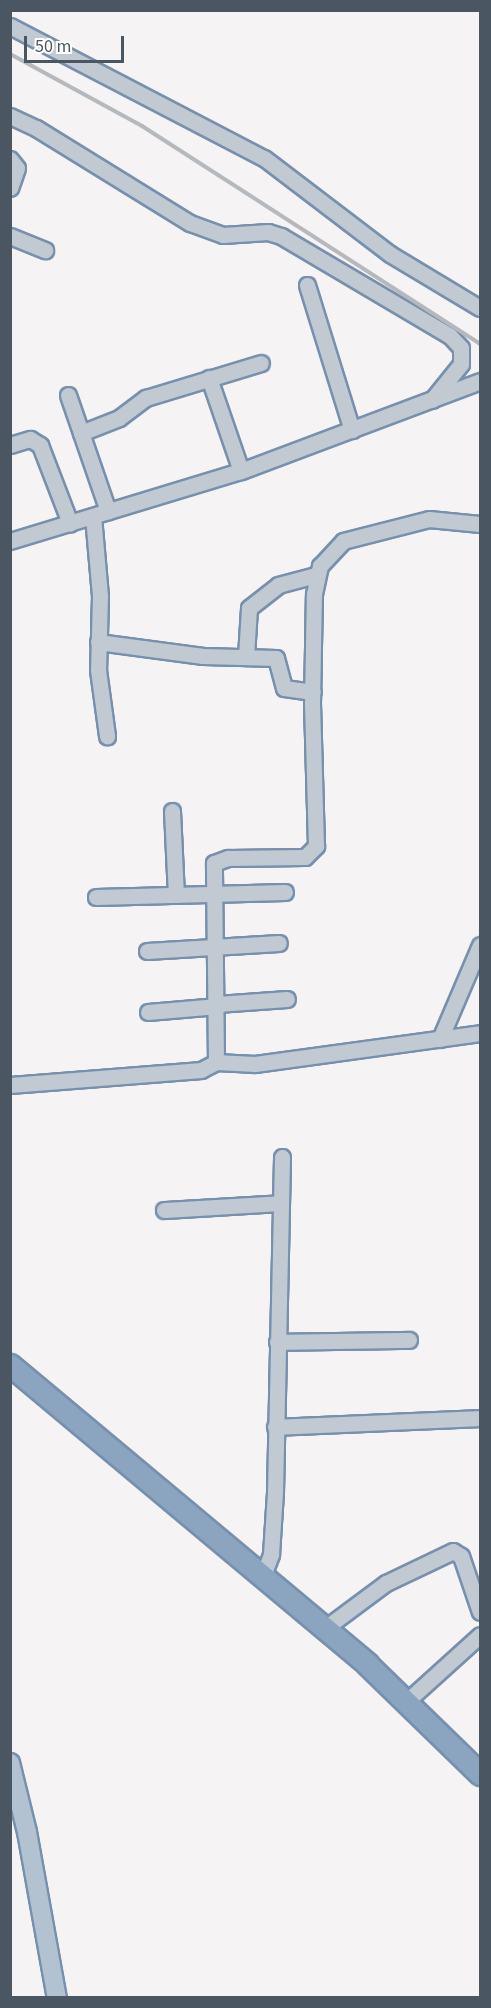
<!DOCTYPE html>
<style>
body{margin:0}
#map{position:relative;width:491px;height:2008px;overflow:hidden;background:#f5f3f3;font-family:"Source Sans 3",sans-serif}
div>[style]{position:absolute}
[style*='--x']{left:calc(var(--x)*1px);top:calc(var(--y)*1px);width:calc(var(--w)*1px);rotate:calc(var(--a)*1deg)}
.roads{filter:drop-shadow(2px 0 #7690ad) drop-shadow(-2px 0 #7690ad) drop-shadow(0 2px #7690ad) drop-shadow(0 -2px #7690ad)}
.minor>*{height:15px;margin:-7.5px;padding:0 7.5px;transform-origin:7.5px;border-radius:7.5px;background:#c1cad2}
.major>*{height:18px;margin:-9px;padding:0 9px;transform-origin:9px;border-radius:9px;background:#b3c2d1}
.highway>*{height:21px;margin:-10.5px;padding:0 10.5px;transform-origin:10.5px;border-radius:10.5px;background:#8ba5c1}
.rail>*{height:4px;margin:-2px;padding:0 2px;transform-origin:2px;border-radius:2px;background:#b5b8bd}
span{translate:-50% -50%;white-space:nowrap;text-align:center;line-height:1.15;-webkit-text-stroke:4.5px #fff;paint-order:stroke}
.frame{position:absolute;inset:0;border:12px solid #4a5661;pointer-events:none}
.scale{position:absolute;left:24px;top:36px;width:100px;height:27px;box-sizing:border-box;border:3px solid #4a5661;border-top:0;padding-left:8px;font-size:18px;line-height:21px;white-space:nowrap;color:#4a5661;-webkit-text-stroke:4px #fff;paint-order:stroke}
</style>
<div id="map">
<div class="roads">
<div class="minor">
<div style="--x:10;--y:26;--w:286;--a:27.5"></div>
<div style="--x:264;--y:158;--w:158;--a:37.3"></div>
<div style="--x:390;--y:254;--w:105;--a:31"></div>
<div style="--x:10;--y:116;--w:29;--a:25"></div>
<div style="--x:36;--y:128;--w:181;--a:31.7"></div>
<div style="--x:190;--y:223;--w:35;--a:20"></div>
<div style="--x:223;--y:235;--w:45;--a:-3.8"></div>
<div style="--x:268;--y:232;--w:14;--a:17"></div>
<div style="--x:281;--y:236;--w:196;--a:30.6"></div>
<div style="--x:450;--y:336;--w:16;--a:47"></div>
<div style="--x:461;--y:348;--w:16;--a:90"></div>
<div style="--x:461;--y:364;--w:46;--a:128.9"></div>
<div style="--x:10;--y:159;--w:11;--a:52"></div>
<div style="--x:17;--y:168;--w:21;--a:109"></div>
<div style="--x:10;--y:236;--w:38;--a:22"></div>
<div style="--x:307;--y:285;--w:152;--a:72.8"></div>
<div style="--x:209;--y:378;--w:98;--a:71"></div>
<div style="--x:68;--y:395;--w:123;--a:71"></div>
<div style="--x:81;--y:433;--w:41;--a:-21.5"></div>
<div style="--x:119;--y:418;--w:34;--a:-37"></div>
<div style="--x:146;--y:398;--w:120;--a:-16.9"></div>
<div style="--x:10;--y:445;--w:21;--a:-17"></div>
<div style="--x:30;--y:439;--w:12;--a:31"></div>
<div style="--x:40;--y:445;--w:84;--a:69"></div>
<div style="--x:93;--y:516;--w:80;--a:85"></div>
<div style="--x:100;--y:596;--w:74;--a:91.5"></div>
<div style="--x:98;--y:670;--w:67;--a:82.2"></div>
<div style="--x:10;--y:541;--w:241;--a:-16.9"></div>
<div style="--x:241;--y:471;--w:255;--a:-20.6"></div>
<div style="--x:98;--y:642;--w:106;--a:7.6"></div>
<div style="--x:203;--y:656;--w:73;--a:1.6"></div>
<div style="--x:276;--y:658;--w:31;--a:75"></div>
<div style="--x:284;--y:688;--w:29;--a:8"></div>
<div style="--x:246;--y:656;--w:48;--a:-86.4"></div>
<div style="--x:249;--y:608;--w:37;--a:-38"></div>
<div style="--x:278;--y:585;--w:39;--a:-15"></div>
<div style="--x:172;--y:811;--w:84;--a:87.3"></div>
<div style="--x:96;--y:897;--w:189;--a:-1.5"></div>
<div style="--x:147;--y:951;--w:132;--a:-3.5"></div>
<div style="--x:217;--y:1004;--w:70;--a:-4.1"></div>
<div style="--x:148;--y:1012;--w:70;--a:-4.9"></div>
<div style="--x:440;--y:1039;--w:102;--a:-66.9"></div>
<div style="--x:216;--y:1062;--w:39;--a:3"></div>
<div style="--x:255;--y:1064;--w:227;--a:-7.8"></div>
<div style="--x:10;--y:1085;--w:192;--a:-4.5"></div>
<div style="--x:201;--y:1070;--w:17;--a:-28"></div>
<div style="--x:216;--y:1062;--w:199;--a:-90.6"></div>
<div style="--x:214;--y:863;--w:15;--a:-20"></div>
<div style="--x:228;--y:858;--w:77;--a:-0.7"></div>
<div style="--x:305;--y:857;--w:16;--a:-45"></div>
<div style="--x:316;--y:846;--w:142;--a:-91.6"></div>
<div style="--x:312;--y:704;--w:110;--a:-89"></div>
<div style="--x:314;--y:594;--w:29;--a:-78"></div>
<div style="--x:320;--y:566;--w:34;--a:-47"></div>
<div style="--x:343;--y:541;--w:89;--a:-14.3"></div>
<div style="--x:429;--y:519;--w:51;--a:5.6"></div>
<div style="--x:164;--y:1210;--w:117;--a:-3.4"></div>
<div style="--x:277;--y:1342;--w:132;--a:-0.9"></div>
<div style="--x:275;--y:1427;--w:205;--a:-2.5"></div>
<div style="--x:262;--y:1578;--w:26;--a:-69"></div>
<div style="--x:271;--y:1554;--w:62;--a:-86.3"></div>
<div style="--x:275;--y:1492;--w:335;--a:-88.8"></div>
<div style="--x:324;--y:1629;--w:77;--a:-36.6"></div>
<div style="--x:386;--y:1583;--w:74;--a:-25.5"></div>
<div style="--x:453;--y:1551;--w:9;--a:32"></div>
<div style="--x:461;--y:1556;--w:59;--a:71.3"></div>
<div style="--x:407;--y:1701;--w:98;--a:-42.1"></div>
</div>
<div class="major">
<div style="--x:10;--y:1763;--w:71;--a:76.2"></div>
<div style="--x:27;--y:1832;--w:169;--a:79.8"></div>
</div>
<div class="highway">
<div style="--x:10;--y:1365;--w:466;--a:39.9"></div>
<div style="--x:367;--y:1664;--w:158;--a:44.2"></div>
</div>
</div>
<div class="rail">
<div style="--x:10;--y:54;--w:150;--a:28.6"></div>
<div style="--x:142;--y:126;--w:402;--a:32.8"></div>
</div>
<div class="frame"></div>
<div class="scale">50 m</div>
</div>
